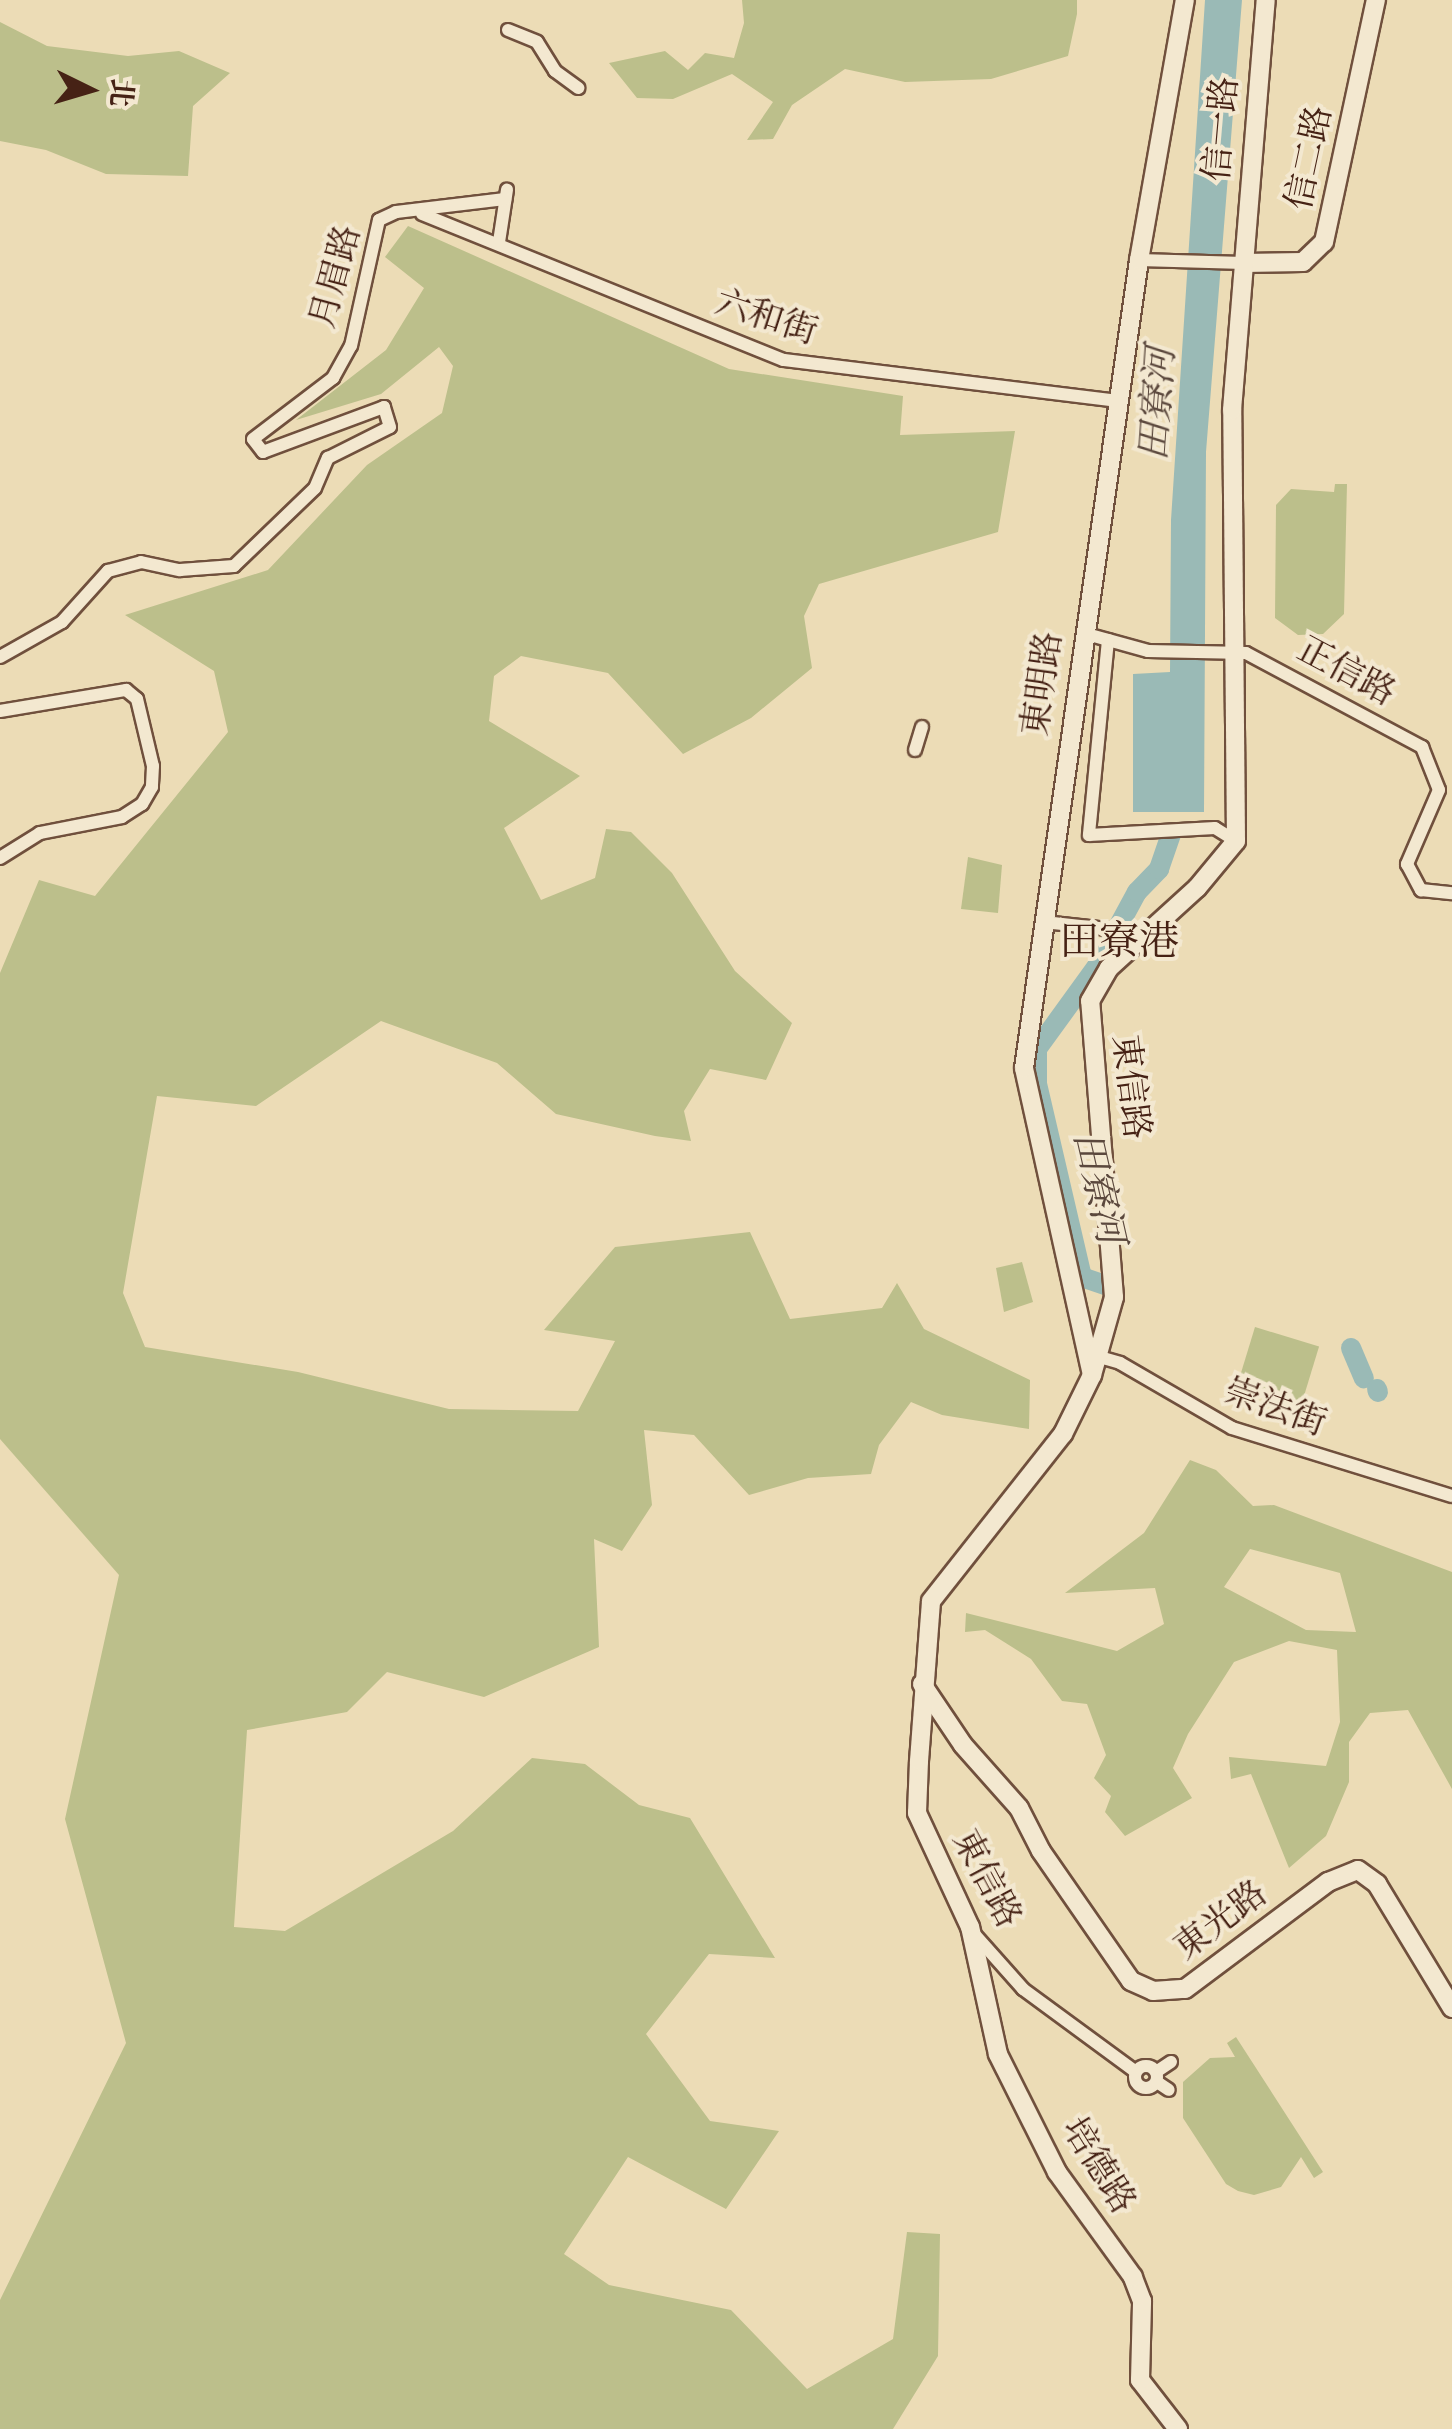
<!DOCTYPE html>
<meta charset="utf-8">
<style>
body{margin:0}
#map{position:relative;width:1452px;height:2429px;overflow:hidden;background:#ecdcb6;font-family:"IM FELL DW Pica","Noto Serif TC",serif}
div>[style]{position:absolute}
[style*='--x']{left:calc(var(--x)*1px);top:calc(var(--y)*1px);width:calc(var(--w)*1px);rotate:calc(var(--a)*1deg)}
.green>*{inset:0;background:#bcbf8b;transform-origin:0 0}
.water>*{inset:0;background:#9abab6}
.river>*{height:20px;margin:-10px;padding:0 10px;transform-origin:10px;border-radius:10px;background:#9abab6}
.roads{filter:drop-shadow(2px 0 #70503d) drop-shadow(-2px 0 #70503d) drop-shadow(0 2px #70503d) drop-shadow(0 -2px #70503d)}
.street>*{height:12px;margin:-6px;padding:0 6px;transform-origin:6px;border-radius:6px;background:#f3e8d0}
.street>.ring{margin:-6px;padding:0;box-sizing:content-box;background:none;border:12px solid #f3e8d0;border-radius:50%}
.secondary>*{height:18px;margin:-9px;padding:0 9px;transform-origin:9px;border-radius:9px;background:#f3e8d0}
span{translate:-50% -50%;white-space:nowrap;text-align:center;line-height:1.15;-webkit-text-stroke:8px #f3e8d0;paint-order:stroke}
.street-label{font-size:35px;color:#462215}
.water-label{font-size:38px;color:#5b483d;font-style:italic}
.quarter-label{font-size:40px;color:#462215}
.north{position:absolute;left:40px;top:40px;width:100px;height:100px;-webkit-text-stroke:8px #f3e8d0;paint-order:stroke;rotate:95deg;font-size:28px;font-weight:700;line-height:40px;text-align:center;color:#462215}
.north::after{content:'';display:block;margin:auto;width:35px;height:45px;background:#462215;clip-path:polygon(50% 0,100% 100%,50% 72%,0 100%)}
</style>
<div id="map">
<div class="green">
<div style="clip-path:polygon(742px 0,1077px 0,1077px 14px,1068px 56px,991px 79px,905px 82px,845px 69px,792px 105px,773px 139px,747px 140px,773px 102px,732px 74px,673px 99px,637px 98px,609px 63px,665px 51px,688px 70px,705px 53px,734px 58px,744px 23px)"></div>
<div style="clip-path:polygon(0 22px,47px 46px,128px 56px,179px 51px,230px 73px,193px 106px,188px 176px,106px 174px,46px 150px,0 141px)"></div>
<div style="clip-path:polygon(408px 226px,729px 369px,903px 396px,900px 435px,1015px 431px,998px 532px,819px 584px,804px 616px,812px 668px,751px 718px,683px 754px,608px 673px,521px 656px,494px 676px,489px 721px,580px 776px,504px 828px,541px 900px,595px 878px,606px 829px,631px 832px,672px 873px,735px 971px,792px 1023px,766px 1080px,710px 1069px,684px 1111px,691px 1141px,655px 1136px,556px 1114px,497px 1063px,381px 1021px,256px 1106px,157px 1096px,123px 1293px,145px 1347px,298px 1372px,449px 1409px,578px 1411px,615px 1341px,544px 1330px,615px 1247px,750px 1232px,790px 1319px,882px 1308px,897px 1283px,924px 1329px,1030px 1380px,1029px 1429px,942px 1415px,911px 1402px,879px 1445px,871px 1474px,808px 1478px,749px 1495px,694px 1435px,644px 1430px,652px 1505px,622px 1551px,594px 1539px,599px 1647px,484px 1697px,387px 1672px,347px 1712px,247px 1730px,234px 1927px,285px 1931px,453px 1831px,532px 1758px,585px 1764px,639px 1805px,690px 1818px,775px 1958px,709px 1954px,646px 2034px,710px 2121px,779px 2131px,726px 2209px,628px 2157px,564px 2254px,609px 2285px,731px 2310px,807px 2389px,893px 2339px,907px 2232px,940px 2234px,938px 2356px,893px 2429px,0 2429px,0 2300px,126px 2043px,65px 1819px,119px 1575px,0 1439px,0 973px,39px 880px,95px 896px,228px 732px,214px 671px,125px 615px,268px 570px,367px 465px,442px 413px,453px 366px,439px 347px,381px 394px,296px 420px,386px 350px,424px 288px,385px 257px)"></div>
<div style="clip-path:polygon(1335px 484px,1347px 484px,1344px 614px,1323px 634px,1298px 635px,1275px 618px,1276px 505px,1291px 489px,1334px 492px)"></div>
<div style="clip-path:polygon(968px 857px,1002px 865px,998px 913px,961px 909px)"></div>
<div style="clip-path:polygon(1022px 1262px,1033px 1302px,1004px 1312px,996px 1268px)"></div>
<div style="left:1255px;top:1327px;width:67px;height:64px;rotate:17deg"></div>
<div style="clip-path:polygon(evenodd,1190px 1460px,1216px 1470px,1253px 1506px,1274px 1505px,1452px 1572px,1452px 1789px,1408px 1710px,1370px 1713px,1349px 1742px,1349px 1782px,1326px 1836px,1289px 1868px,1251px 1774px,1231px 1779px,1229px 1757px,1326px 1766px,1340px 1722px,1337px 1650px,1289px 1641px,1234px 1662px,1188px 1734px,1173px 1768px,1192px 1798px,1125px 1836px,1105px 1812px,1111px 1796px,1094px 1778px,1106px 1755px,1087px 1704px,1062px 1701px,1031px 1659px,985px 1630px,965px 1632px,966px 1613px,1117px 1651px,1164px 1624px,1155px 1588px,1065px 1593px,1144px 1533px,1190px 1460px,1250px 1549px,1340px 1573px,1356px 1632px,1306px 1630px,1224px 1587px,1250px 1549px)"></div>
<div style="clip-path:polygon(1236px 2037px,1323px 2172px,1314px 2178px,1301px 2157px,1281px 2187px,1254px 2195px,1238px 2191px,1226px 2184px,1183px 2118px,1183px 2082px,1210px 2058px,1235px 2057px,1227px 2043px)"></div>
</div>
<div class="water">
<div style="clip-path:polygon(1205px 0,1242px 0,1206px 452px,1204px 812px,1133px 812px,1133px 674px,1170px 672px,1171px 520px)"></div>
</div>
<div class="river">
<div style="--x:1105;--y:1285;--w:24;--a:-161"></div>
<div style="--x:1082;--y:1277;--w:198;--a:-103.1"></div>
<div style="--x:1037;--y:1084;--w:35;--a:-90"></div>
<div style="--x:1037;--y:1049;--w:102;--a:-54.1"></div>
<div style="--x:1097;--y:966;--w:84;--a:-61.6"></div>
<div style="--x:1137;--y:892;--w:32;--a:-46"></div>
<div style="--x:1159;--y:869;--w:39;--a:-71"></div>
<div style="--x:1351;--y:1348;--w:33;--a:67"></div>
<div style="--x:1377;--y:1389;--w:3;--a:72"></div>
</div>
<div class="roads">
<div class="street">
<div style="--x:508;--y:30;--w:31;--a:22"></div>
<div style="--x:537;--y:42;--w:34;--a:58"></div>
<div style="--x:555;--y:71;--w:29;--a:36"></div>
<div style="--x:422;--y:214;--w:390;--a:22"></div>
<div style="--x:784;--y:360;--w:337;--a:7"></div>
<div style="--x:499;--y:242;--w:53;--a:-81.3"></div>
<div style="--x:1139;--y:260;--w:105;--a:1.6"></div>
<div style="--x:1083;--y:633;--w:67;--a:15.5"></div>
<div style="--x:1148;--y:651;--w:98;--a:1.2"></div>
<div style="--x:1246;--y:653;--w:200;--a:28.1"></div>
<div style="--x:1422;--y:747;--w:46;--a:68.4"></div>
<div style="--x:1439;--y:790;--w:81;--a:113.4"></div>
<div style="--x:1407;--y:864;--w:30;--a:62"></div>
<div style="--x:1421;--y:890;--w:31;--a:6"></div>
<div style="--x:1108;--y:640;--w:196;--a:95.6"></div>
<div style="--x:1089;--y:835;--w:126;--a:-3.2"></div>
<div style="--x:1215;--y:828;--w:25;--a:32"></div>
<div style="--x:0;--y:657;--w:71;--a:-29.4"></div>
<div style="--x:62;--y:622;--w:69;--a:-48"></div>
<div style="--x:108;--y:571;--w:34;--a:-15"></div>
<div style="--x:141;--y:562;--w:40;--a:12"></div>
<div style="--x:180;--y:570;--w:54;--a:-4.2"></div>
<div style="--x:234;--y:566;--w:112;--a:-43.9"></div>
<div style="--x:315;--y:488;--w:33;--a:-67"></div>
<div style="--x:328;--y:458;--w:69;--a:-26.6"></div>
<div style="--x:390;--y:427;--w:21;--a:-107"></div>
<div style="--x:384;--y:407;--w:129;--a:159.6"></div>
<div style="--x:263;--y:452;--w:16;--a:-128"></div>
<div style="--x:253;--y:439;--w:101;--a:-37.3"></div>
<div style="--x:333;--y:378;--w:37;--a:-61"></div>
<div style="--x:351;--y:346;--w:129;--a:-77.5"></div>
<div style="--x:379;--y:220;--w:19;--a:-25"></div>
<div style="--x:396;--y:212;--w:110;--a:-6.8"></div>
<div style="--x:0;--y:711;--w:128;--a:-9.5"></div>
<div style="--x:126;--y:690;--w:14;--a:39"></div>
<div style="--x:137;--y:699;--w:69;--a:76.6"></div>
<div style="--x:153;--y:766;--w:21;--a:93"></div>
<div style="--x:152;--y:787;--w:20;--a:120"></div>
<div style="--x:142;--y:804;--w:24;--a:147"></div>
<div style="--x:122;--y:817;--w:84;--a:169"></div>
<div style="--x:40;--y:833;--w:47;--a:148"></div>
<div style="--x:915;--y:750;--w:24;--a:-73"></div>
<div style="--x:1044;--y:922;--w:64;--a:6.2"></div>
<div style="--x:1108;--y:929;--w:32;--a:20"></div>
<div style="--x:1089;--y:1354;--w:32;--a:16"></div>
<div style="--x:1120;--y:1363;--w:129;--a:30.1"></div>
<div style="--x:1232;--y:1428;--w:230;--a:17.2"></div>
<div style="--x:976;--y:1936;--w:71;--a:48.4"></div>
<div style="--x:1023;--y:1989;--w:140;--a:36.3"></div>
<div class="ring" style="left:1135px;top:2066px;width:10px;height:10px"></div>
<div style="--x:1156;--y:2072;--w:18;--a:-34"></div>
<div style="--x:1157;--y:2082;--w:14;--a:34"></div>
</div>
<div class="secondary">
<div style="--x:1244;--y:263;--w:59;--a:-1"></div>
<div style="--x:1303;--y:262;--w:29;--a:-44"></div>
<div style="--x:1324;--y:242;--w:248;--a:-77.9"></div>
<div style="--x:1092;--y:1375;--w:314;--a:-102.5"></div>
<div style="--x:1024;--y:1068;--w:816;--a:-81.9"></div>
<div style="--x:1139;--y:260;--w:264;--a:-80"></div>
<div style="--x:922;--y:1684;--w:73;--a:56.1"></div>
<div style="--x:963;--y:1745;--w:84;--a:48.4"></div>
<div style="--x:1019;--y:1808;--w:48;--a:62.9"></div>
<div style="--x:1041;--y:1851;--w:158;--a:55.3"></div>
<div style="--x:1131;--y:1981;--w:24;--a:24"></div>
<div style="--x:1153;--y:1991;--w:32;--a:-4"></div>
<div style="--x:1185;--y:1989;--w:179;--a:-36.8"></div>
<div style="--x:1328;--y:1882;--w:32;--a:-22"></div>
<div style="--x:1358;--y:1870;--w:24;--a:36"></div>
<div style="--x:1377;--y:1884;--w:145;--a:58.8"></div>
<div style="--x:1178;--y:2429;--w:62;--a:-127.8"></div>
<div style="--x:1140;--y:2380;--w:79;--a:-88.5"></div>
<div style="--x:1142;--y:2301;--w:26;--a:-111"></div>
<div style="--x:1133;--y:2277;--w:130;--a:-125.9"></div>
<div style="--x:1057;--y:2172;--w:132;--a:-116.6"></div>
<div style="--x:998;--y:2054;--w:130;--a:-102.4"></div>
<div style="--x:970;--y:1927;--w:126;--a:-114.9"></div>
<div style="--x:917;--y:1813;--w:52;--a:-87.8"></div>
<div style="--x:919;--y:1761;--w:160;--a:-85.7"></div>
<div style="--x:931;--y:1601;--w:213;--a:-51.7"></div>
<div style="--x:1063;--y:1434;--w:66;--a:-63.8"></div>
<div style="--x:1092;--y:1375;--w:81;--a:-74.2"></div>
<div style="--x:1114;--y:1297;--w:297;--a:-94.6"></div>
<div style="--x:1090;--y:1001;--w:38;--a:-60"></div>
<div style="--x:1109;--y:968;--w:119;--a:-42.3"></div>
<div style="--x:1197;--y:888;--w:61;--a:-50.3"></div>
<div style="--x:1236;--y:841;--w:431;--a:-90.5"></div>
<div style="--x:1232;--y:410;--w:411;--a:-85.3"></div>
</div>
</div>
<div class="street-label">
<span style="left:1222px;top:129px;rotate:-85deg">信一路</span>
<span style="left:1310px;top:158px;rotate:-78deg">信二路</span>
<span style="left:336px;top:277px;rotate:-75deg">月眉路</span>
<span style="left:766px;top:318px;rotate:18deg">六和街</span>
<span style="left:1346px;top:672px;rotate:28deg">正信路</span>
<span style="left:1043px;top:684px;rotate:-82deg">東明路</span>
<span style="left:1130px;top:1087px;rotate:83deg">東信路</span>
<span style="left:1275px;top:1408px;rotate:20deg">崇法街</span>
<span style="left:986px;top:1879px;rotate:62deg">東信路</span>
<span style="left:1221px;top:1921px;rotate:-37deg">東光路</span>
<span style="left:1098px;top:2166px;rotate:58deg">培德路</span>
</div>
<div class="water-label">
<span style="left:1159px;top:404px;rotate:-86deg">田寮河</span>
<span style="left:1097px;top:1188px;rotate:77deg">田寮河</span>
</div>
<div class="quarter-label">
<span style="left:1119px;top:943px">田寮港</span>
</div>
<div class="north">北</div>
</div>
